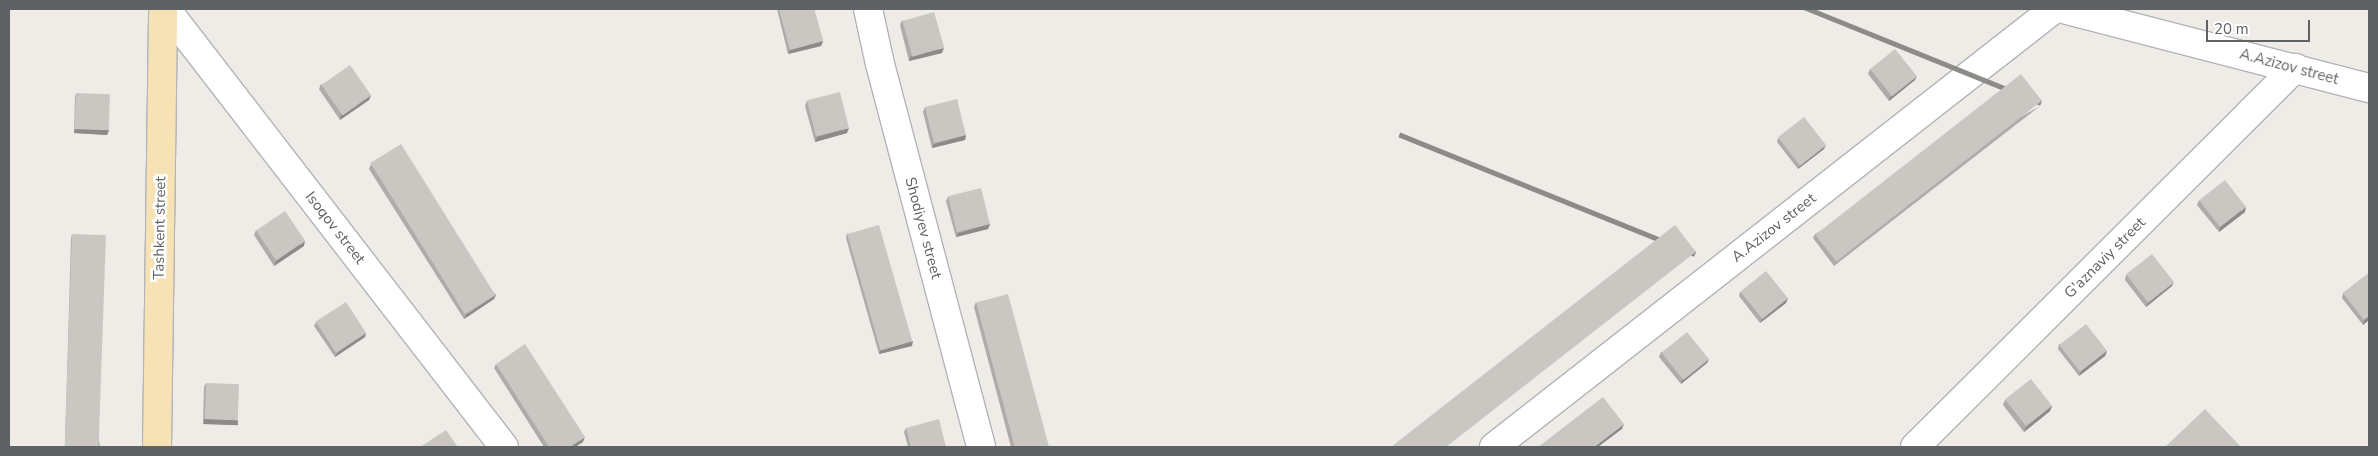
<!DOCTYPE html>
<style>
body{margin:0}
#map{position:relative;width:2378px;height:456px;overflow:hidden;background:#efece7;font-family:"Nunito Sans",sans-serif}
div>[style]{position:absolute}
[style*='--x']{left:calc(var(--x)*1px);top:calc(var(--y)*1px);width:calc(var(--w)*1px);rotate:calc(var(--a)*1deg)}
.roads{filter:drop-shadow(1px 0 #b2b4b7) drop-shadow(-1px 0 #b2b4b7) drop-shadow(0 1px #b2b4b7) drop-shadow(0 -1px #b2b4b7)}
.minor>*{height:28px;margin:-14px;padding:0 14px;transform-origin:14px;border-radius:14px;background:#fff}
.primary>*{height:28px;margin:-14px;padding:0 14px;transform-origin:14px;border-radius:14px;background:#f6e2b5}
.wall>*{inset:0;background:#aeaba8}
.shaded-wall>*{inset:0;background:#8d8b88;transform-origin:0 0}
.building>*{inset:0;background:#cac7c3;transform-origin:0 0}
span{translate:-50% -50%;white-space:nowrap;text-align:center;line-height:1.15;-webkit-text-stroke:5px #fff;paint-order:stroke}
.street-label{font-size:15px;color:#5e6265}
.frame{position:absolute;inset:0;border:10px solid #5e6265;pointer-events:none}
.scale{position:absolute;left:2206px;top:20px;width:104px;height:22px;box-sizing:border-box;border:2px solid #5e6265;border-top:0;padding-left:6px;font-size:15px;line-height:18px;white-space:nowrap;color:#5e6265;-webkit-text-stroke:4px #fff;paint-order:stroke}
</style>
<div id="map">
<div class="roads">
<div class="minor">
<div style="--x:166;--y:9;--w:553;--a:52.34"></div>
<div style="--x:868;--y:9;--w:56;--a:77.7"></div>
<div style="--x:880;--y:64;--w:396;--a:75.2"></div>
<div style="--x:2063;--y:9;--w:316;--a:14.5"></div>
<div style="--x:1494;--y:447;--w:711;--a:-38.03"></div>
<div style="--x:1915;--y:447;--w:537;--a:-44.92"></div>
</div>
<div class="primary">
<div style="--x:157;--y:447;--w:438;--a:-89.2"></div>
</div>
</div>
<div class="wall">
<div style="clip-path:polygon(777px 9px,814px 9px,823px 41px,821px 46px,788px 54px)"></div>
<div style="clip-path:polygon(902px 20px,942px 53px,909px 61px,900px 25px)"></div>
<div style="clip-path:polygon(1870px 69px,1915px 80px,1889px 101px,1868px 74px)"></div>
<div style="clip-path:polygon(321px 84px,371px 95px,369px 100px,340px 120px,319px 89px)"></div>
<div style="clip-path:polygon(76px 93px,109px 130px,107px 135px,74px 133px,75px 97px)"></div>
<div style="clip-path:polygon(807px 101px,847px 133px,815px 142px,805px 106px)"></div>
<div style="clip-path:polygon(2040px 106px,1834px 266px,1813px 238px,1815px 234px)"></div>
<div style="clip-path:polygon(925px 107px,966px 135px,965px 140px,932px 148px,923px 112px)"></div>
<div style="clip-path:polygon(1778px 138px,1824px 149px,1798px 169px,1777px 142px)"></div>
<div style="clip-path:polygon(371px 164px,496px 295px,494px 299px,464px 319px,369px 169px)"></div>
<div style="clip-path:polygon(948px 197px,990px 224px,988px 229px,956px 237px,946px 201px)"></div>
<div style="clip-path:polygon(2199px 200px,2245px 212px,2219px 232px,2197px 205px)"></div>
<div style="clip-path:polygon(256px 230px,304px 246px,274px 266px,254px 235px)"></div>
<div style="clip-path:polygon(847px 233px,912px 346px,879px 354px,846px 238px)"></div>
<div style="clip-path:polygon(72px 234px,100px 447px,65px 447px,71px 238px)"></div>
<div style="clip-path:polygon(2369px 273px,2369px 320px,2363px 325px,2342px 298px,2343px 293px)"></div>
<div style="clip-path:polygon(2126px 275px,2172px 286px,2146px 307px,2125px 280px)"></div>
<div style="clip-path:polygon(1740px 292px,1788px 298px,1786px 303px,1760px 323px,1739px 296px)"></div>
<div style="clip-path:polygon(976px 302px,1049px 447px,1011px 447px,974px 307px)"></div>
<div style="clip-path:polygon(316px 322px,366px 333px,365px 337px,335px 357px,314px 326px)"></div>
<div style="clip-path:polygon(2059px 344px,2107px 351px,2105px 356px,2079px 376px,2058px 349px)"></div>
<div style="clip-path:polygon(1661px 352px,1709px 359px,1707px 363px,1681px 384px,1659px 357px)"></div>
<div style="clip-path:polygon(496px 364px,583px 442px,575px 447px,544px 447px,494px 368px)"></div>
<div style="clip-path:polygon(206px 383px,236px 425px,203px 424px,204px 387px)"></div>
<div style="clip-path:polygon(2005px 400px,2052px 406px,2050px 411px,2024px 432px,2003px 405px)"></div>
<div style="clip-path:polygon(906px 428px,946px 447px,908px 447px,904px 432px)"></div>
</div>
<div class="shaded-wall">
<div style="clip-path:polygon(823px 41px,821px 46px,788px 54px,790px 50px)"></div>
<div style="clip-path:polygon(944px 48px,942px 53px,909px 61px,911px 56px)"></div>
<div style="clip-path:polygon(1917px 76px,1915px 80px,1889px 101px,1890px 97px)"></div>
<div style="clip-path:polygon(371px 95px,369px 100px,340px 120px,341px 115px)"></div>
<div style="left:2042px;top:101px;width:5px;height:261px;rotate:112deg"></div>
<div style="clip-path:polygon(849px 128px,847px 133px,815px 142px,817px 137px)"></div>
<div style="clip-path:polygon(75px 129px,109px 130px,107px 135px,74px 133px)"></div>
<div style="clip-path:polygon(966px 135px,965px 140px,932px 148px,934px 144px)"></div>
<div style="clip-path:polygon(1826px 145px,1824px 149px,1798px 169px,1800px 165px)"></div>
<div style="clip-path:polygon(2246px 207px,2245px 212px,2219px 232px,2220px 227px)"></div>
<div style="clip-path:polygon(990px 224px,988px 229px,956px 237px,958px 233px)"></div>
<div style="clip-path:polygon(305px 241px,304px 246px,274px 266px,276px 261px)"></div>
<div style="left:1696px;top:252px;width:5px;height:319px;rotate:112deg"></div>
<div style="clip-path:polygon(2174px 282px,2172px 286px,2146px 307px,2148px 302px)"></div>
<div style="clip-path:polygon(496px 295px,494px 299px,464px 319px,466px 315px)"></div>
<div style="clip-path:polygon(1788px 298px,1786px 303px,1760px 323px,1762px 319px)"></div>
<div style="clip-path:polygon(2369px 316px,2369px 320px,2363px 325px,2364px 320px)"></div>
<div style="clip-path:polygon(366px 333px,365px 337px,335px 357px,337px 353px)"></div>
<div style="clip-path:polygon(913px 341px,912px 346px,879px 354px,881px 349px)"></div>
<div style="clip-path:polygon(2107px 351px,2105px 356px,2079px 376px,2081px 371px)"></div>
<div style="clip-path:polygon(1709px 359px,1707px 363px,1681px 384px,1682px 380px)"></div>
<div style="clip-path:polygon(2052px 406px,2050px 411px,2024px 432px,2026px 427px)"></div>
<div style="left:204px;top:419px;width:34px;height:5px;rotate:2deg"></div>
<div style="clip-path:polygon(1624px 424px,1622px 429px,1598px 447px,1594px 447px)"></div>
<div style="clip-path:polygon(585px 437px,583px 442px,575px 447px,570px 447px)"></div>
</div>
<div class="building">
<div style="clip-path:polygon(779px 9px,814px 9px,823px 41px,790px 50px)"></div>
<div style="left:934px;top:12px;width:37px;height:33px;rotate:74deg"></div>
<div style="left:1895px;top:49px;width:35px;height:32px;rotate:51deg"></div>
<div style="left:350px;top:65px;width:37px;height:35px;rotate:55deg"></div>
<div style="left:2021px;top:74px;width:34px;height:261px;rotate:52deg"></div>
<div style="left:840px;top:92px;width:37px;height:34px;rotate:76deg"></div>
<div style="left:76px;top:93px;width:34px;height:36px;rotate:2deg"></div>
<div style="left:957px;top:99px;width:37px;height:33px;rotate:76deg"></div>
<div style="left:1804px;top:117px;width:36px;height:33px;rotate:52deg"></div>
<div style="left:401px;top:144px;width:178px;height:36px;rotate:58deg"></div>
<div style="left:2225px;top:180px;width:34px;height:33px;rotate:52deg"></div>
<div style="left:981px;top:188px;width:37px;height:34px;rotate:76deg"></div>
<div style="left:285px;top:211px;width:36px;height:35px;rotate:56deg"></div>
<div style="left:879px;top:225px;width:121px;height:33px;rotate:74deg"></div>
<div style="left:1675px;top:225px;width:34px;height:363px;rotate:52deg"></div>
<div style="left:72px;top:234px;width:34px;height:213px;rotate:2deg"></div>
<div style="left:2152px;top:254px;width:36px;height:33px;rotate:52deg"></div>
<div style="left:1766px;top:271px;width:35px;height:33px;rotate:51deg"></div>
<div style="clip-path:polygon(2369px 273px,2369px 316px,2364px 320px,2343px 293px)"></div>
<div style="left:1008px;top:294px;width:158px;height:33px;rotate:75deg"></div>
<div style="left:346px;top:302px;width:37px;height:36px;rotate:57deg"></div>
<div style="left:2086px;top:324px;width:34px;height:34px;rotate:52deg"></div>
<div style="left:1687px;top:332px;width:35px;height:33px;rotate:51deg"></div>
<div style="clip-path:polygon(525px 344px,585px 437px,570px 447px,549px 447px,496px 364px)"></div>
<div style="left:2031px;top:379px;width:34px;height:33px;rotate:52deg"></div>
<div style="left:206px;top:383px;width:33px;height:36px;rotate:2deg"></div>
<div style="clip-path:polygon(1603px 397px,1624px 424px,1594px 447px,1538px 447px)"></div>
<div style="clip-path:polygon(2205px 409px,2241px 447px,2165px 447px)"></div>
<div style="clip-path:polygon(939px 419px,946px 447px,911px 447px,906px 428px)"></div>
<div style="clip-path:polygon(446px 430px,458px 447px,420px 447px)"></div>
</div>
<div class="street-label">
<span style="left:2289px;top:67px;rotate:15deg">A.Azizov street</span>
<span style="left:160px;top:228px;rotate:-89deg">Tashkent street</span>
<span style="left:335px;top:228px;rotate:52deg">Isoqov street</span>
<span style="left:923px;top:228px;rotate:75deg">Shodiyev street</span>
<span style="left:1774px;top:228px;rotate:-38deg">A.Azizov street</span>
<span style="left:2105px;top:258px;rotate:-45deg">G'aznaviy street</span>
</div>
<div class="frame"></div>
<div class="scale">20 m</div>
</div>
